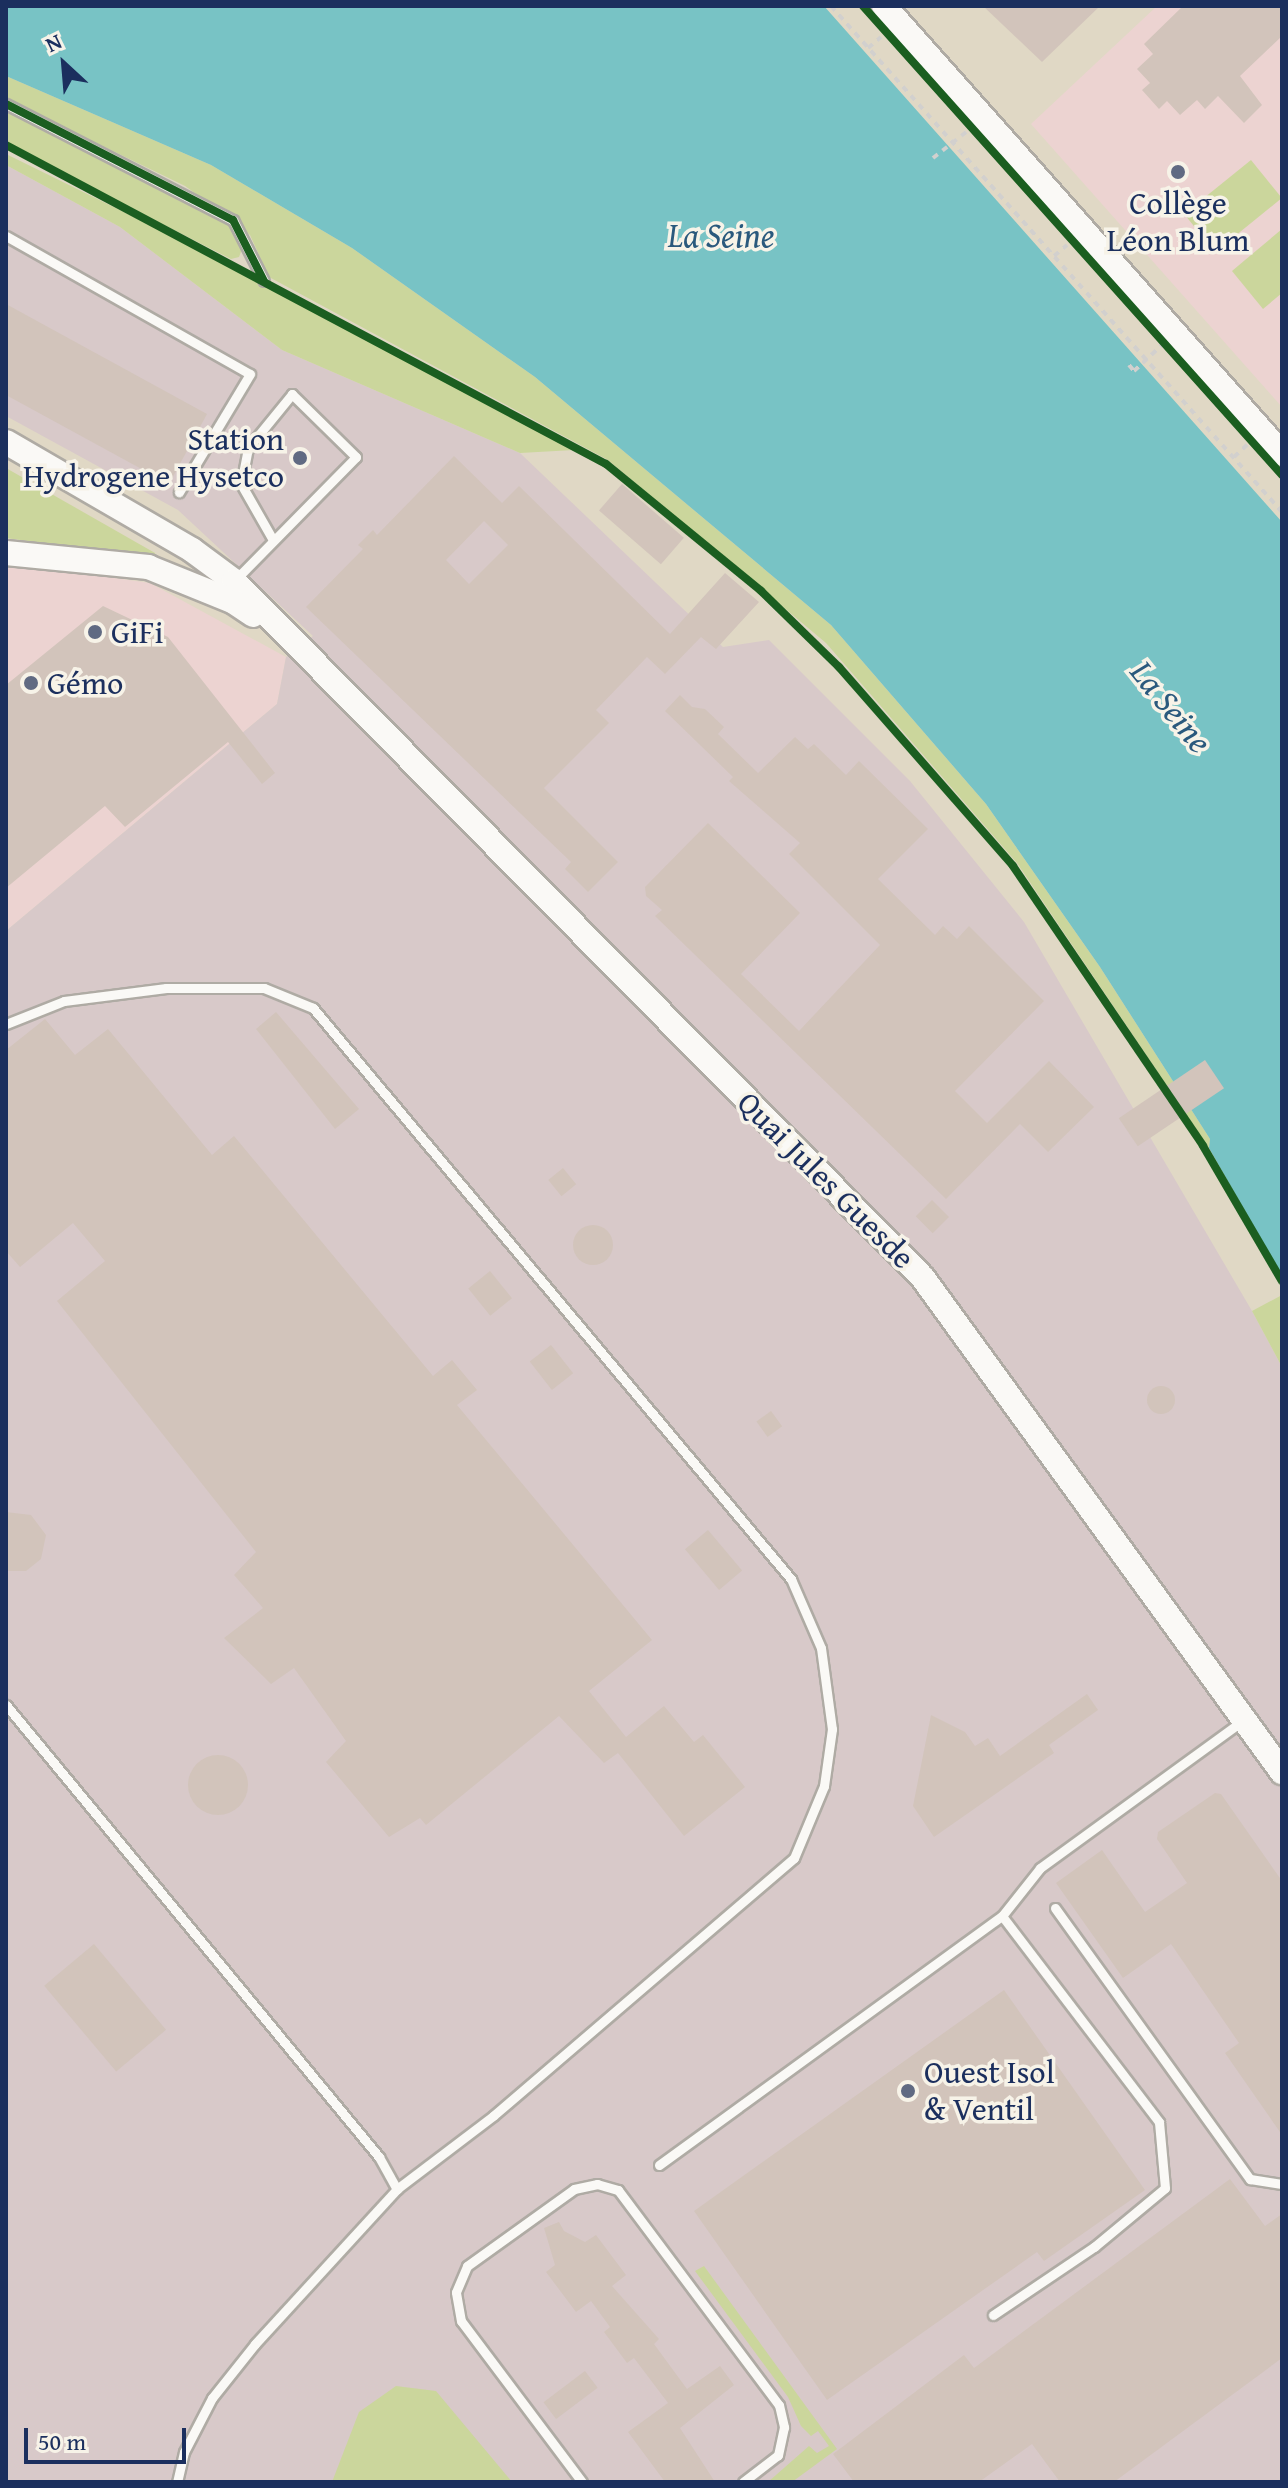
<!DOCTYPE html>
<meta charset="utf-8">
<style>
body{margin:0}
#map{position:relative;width:1288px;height:2488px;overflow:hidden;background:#e0d8c5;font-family:"Gentium Book Plus",serif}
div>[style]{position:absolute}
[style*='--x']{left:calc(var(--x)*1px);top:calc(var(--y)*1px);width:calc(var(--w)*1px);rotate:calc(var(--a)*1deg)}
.built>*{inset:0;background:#ecd3d1}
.industrial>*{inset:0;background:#d8c9c9}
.green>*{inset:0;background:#cbd69c;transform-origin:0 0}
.water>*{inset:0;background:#78c3c5}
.building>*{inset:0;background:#d2c4bb;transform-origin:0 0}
.round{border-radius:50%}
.path>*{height:4px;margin-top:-2px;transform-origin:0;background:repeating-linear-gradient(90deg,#d2d0ce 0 6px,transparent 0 12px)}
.roads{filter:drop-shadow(2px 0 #afaba4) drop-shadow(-2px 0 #afaba4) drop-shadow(0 2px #afaba4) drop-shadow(0 -2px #afaba4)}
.service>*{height:9px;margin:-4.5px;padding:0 4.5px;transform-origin:4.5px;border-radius:4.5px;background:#faf9f6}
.secondary>*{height:24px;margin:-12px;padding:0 12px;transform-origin:12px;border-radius:12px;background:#faf9f6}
.path-bridge>*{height:4px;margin-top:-2px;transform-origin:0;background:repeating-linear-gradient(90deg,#d2d0ce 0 6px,transparent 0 12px)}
.cycleway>*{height:8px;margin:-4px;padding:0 4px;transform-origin:4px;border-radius:4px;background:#1b5e20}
.dots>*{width:22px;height:22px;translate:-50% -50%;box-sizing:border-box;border:4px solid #f7f3e8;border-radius:50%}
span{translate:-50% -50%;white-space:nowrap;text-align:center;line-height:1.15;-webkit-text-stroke:7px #f7f3e8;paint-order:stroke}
.poi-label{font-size:32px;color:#1b2f5e}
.right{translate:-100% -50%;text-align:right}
.left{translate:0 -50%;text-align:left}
.street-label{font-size:32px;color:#1b2f5e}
.water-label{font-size:34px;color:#2a597d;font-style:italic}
.frame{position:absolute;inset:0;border:8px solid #1b2f5e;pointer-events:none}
.north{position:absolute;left:24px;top:24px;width:80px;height:80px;-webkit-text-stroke:6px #f7f3e8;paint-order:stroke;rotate:334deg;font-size:22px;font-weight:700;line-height:32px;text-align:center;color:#1b2f5e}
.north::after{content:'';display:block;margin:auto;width:28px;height:36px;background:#1b2f5e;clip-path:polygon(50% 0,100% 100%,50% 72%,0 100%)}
.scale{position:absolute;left:24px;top:2428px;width:162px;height:36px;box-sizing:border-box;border:4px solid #1b2f5e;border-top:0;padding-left:10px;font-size:24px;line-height:28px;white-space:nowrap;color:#1b2f5e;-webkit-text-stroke:6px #f7f3e8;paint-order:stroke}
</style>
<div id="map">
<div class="built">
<div style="clip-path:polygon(1157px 6px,1282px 6px,1282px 407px,1031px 124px)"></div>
<div style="clip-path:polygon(6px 563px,150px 583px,286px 657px,277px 704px,6px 931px)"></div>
</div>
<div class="industrial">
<div style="clip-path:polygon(6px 165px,120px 227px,282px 350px,520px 453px,723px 647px,769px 640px,910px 781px,1024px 922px,1252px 1311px,1282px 1367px,1282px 2482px,6px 2482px,6px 931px,277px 704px,286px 657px,313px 636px,178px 510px,6px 416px)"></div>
</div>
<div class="green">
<div style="clip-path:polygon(6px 76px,211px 165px,352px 248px,535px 377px,831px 625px,986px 804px,1100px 967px,1210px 1139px,1209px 1148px,1017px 863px,826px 643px,608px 460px,269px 277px,250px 235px,235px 222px,244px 244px,239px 257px,231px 259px,6px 144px,6px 104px,227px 216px,185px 186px,6px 99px)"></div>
<div style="clip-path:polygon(6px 154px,264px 281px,574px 450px,520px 453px,282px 350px,120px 227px,6px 165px)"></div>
<div style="left:1251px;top:160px;width:49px;height:86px;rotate:51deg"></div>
<div style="clip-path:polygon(1282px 229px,1282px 293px,1263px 309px,1232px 271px)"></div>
<div style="clip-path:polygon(6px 468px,155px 553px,157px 559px,6px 538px)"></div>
<div style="clip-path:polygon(1282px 1295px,1282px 1367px,1252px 1311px)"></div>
<div style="clip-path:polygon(704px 2266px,837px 2449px,792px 2482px,768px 2482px,809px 2446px,817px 2453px,829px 2446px,818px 2431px,811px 2436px,801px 2426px,788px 2397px,695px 2271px)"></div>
<div style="clip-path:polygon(396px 2386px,436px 2391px,512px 2482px,332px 2482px,359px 2412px)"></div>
</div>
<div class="water">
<div style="clip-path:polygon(6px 6px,824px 6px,1282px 522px,1282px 1276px,1209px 1148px,1210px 1139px,1100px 967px,986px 804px,831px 625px,535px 377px,352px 248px,211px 165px,6px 76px)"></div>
</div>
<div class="building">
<div style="clip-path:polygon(983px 6px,1100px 6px,1042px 62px)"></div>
<div style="clip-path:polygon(1183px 6px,1282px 6px,1282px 36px,1240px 76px,1262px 105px,1244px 123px,1218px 96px,1205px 109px,1197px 100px,1180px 115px,1167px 101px,1159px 109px,1142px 90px,1150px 83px,1137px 69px,1153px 54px,1144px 44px)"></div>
<div style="clip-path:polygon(6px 304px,207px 414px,169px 484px,6px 395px)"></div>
<div style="clip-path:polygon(evenodd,454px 456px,502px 503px,519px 486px,670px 634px,725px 573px,759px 602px,716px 649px,701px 637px,665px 674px,647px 657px,596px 710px,609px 723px,544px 788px,618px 862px,588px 892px,565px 869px,571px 862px,306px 607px,363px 549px,358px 545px,373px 530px,377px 535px,454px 456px,484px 521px,508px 545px,469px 584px,446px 560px,484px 521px)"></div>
<div style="left:622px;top:484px;width:82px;height:35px;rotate:41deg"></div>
<div style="clip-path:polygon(103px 606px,168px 637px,275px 773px,262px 784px,228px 742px,125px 827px,105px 806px,6px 888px,6px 685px)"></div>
<div style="clip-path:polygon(680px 695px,692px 707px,705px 709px,724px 727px,718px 734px,758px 773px,795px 737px,808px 749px,814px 744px,846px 775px,859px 761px,928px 829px,878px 879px,935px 935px,943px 926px,957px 939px,969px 926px,1044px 1001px,955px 1091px,987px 1123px,1049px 1061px,1094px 1107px,1048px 1152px,1020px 1124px,946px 1199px,655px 916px,662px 910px,646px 896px,645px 887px,708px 823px,800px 913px,741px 974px,799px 1031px,880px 945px,789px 854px,800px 843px,729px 781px,733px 777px,665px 711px)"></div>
<div style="clip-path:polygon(276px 1012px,359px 1109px,335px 1129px,256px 1029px)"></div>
<div style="clip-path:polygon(45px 1019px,75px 1055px,108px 1029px,212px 1155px,234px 1136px,433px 1376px,452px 1360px,477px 1390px,457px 1405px,652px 1640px,589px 1691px,626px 1737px,664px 1706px,694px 1742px,703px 1735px,745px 1787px,684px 1836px,618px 1753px,604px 1763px,559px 1716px,426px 1825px,420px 1818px,389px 1837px,326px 1762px,346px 1741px,294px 1668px,271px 1684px,224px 1638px,263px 1608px,234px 1575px,256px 1552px,57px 1301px,105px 1261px,73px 1223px,20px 1267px,6px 1251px,6px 1050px)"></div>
<div style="left:1205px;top:1060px;width:34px;height:104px;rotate:56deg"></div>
<div style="left:563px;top:1168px;width:21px;height:19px;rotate:51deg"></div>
<div style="left:932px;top:1200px;width:24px;height:23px;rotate:45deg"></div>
<div class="round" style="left:573px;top:1225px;width:40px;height:40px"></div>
<div style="left:490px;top:1271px;width:35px;height:28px;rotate:51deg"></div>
<div style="left:551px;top:1345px;width:36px;height:27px;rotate:52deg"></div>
<div class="round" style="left:1147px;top:1386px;width:28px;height:28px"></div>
<div style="left:771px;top:1411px;width:19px;height:18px;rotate:54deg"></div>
<div style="clip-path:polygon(6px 1512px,31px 1515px,46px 1535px,41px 1559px,26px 1571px,6px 1571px)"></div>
<div style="left:708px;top:1530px;width:53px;height:30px;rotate:50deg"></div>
<div style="clip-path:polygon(1087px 1694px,1098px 1710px,1049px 1745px,1054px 1753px,934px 1837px,913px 1806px,931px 1715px,965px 1732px,975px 1746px,988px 1738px,1000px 1756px)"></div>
<div class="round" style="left:188px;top:1755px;width:60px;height:60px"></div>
<div style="clip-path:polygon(1215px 1793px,1221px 1794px,1282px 1881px,1282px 2135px,1225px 2053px,1239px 2043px,1171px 1944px,1123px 1978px,1056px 1883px,1102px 1850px,1145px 1912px,1187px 1883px,1157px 1839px,1158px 1832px)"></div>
<div style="left:94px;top:1944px;width:112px;height:65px;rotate:50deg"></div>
<div style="clip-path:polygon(1004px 1990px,1145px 2190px,1044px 2261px,1037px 2252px,827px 2400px,694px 2211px)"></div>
<div style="clip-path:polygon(1230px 2179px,1265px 2226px,1282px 2214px,1282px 2358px,1114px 2482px,1060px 2482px,1032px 2444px,979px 2482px,854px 2482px,833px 2454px,964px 2355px,974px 2368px)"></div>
<div style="clip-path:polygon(559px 2222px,564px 2231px,585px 2242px,596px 2235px,626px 2275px,612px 2286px,659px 2339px,654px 2344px,687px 2389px,720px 2366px,734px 2385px,680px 2428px,715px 2482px,665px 2482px,628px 2432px,668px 2403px,634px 2358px,627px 2363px,604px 2332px,610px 2327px,591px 2301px,576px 2312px,546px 2272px,555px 2265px,544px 2228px)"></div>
<div style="left:585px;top:2371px;width:21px;height:52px;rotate:53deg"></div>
</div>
<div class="path">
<div style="--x:831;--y:6;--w:678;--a:48.29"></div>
<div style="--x:868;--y:48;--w:17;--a:-40"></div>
<div style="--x:1054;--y:256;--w:17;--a:-40"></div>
<div style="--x:1234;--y:457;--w:18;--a:-43"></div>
</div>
<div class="roads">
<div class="service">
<div style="--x:6;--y:104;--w:255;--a:27.1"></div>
<div style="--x:233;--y:220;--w:68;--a:63.1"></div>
<div style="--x:6;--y:236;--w:280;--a:29.5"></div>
<div style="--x:250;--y:374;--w:138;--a:121"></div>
<div style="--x:236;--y:579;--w:171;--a:-45.5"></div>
<div style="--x:356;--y:457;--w:90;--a:-135.5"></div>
<div style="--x:292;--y:394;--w:70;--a:129.2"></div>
<div style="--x:248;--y:448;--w:37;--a:101"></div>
<div style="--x:241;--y:484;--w:64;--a:60.3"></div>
<div style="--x:6;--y:1024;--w:62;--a:-21.6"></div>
<div style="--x:64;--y:1001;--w:103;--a:-7.3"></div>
<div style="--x:166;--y:988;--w:98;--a:0"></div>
<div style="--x:264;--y:988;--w:53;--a:22.2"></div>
<div style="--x:313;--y:1008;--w:745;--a:50.07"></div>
<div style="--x:791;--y:1579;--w:75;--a:66.5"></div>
<div style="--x:821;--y:1648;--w:82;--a:82.3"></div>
<div style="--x:832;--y:1729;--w:58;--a:98"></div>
<div style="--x:824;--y:1786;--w:78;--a:112.6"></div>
<div style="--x:794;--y:1858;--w:396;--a:139.4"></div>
<div style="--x:493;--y:2116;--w:121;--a:142.8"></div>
<div style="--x:397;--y:2189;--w:210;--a:132.5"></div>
<div style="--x:255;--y:2344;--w:69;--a:128.5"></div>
<div style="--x:212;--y:2398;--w:61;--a:117.4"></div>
<div style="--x:184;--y:2452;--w:31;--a:103"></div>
<div style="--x:6;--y:1705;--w:586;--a:50.47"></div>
<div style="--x:379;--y:2157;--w:37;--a:61"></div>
<div style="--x:1055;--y:1908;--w:334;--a:54.3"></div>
<div style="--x:1250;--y:2179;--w:32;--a:9"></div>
<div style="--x:659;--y:2165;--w:424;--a:-36"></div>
<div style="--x:1002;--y:1916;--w:61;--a:-51.6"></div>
<div style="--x:1040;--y:1868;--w:252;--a:-36"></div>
<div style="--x:993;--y:2315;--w:122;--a:-34"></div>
<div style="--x:1094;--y:2247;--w:92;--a:-39.7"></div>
<div style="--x:1165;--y:2188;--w:66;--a:-95.2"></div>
<div style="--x:1159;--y:2122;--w:259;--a:-127.3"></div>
<div style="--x:582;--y:2482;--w:201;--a:-126.9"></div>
<div style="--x:461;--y:2321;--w:29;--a:-100"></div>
<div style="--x:456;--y:2292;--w:28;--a:-67"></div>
<div style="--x:467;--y:2266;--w:132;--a:-35.7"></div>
<div style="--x:574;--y:2189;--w:24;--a:-12"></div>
<div style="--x:597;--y:2184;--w:22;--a:16"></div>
<div style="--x:618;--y:2190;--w:269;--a:53.2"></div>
<div style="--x:779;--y:2405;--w:23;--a:77"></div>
<div style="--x:784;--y:2427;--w:29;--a:102"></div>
<div style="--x:778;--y:2455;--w:44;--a:142.4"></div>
</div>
<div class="secondary">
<div style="--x:884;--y:6;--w:599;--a:48.38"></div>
<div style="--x:6;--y:442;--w:215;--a:30.1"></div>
<div style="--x:192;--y:550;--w:52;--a:36.4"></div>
<div style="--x:234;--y:581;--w:980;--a:45.33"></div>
<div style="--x:923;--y:1278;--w:611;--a:53.99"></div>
<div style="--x:6;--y:553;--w:143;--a:5.6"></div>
<div style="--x:148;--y:567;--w:93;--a:22.1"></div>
<div style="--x:234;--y:602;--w:23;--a:34"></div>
</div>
</div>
<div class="path-bridge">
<div style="--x:933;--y:158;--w:47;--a:-38.1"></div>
<div style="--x:1129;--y:365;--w:8;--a:50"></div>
<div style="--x:1134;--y:371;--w:40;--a:-43"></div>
</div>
<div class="cycleway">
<div style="--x:863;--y:6;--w:629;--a:48.22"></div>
<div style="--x:6;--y:104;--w:255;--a:27.1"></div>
<div style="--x:233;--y:220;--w:68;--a:63.1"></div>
<div style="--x:6;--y:145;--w:680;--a:28"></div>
<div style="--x:606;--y:464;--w:200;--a:39.3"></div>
<div style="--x:761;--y:591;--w:109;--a:44.3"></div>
<div style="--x:839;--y:667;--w:264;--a:48.8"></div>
<div style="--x:1013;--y:866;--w:338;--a:55.8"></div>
<div style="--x:1203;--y:1146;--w:156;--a:59.7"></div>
</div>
<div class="dots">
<div style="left:1178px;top:172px;background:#606a82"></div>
<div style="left:300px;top:458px;background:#606a82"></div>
<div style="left:95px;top:632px;background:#606a82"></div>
<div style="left:31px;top:683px;background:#606a82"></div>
<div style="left:908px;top:2091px;background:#606a82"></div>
</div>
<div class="poi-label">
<span style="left:1178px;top:222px">Collège<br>Léon Blum</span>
<span class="right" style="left:284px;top:458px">Station<br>Hydrogene Hysetco</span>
<span class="left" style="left:111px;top:632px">GiFi</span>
<span class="left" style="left:47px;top:683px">Gémo</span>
<span class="left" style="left:924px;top:2091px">Ouest Isol<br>&amp; Ventil</span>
</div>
<div class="street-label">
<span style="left:826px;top:1180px;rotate:45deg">Quai Jules Guesde</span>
</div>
<div class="water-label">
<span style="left:721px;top:235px">La Seine</span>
<span style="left:1172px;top:706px;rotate:51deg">La Seine</span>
</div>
<div class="frame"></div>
<div class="north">N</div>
<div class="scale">50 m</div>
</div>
